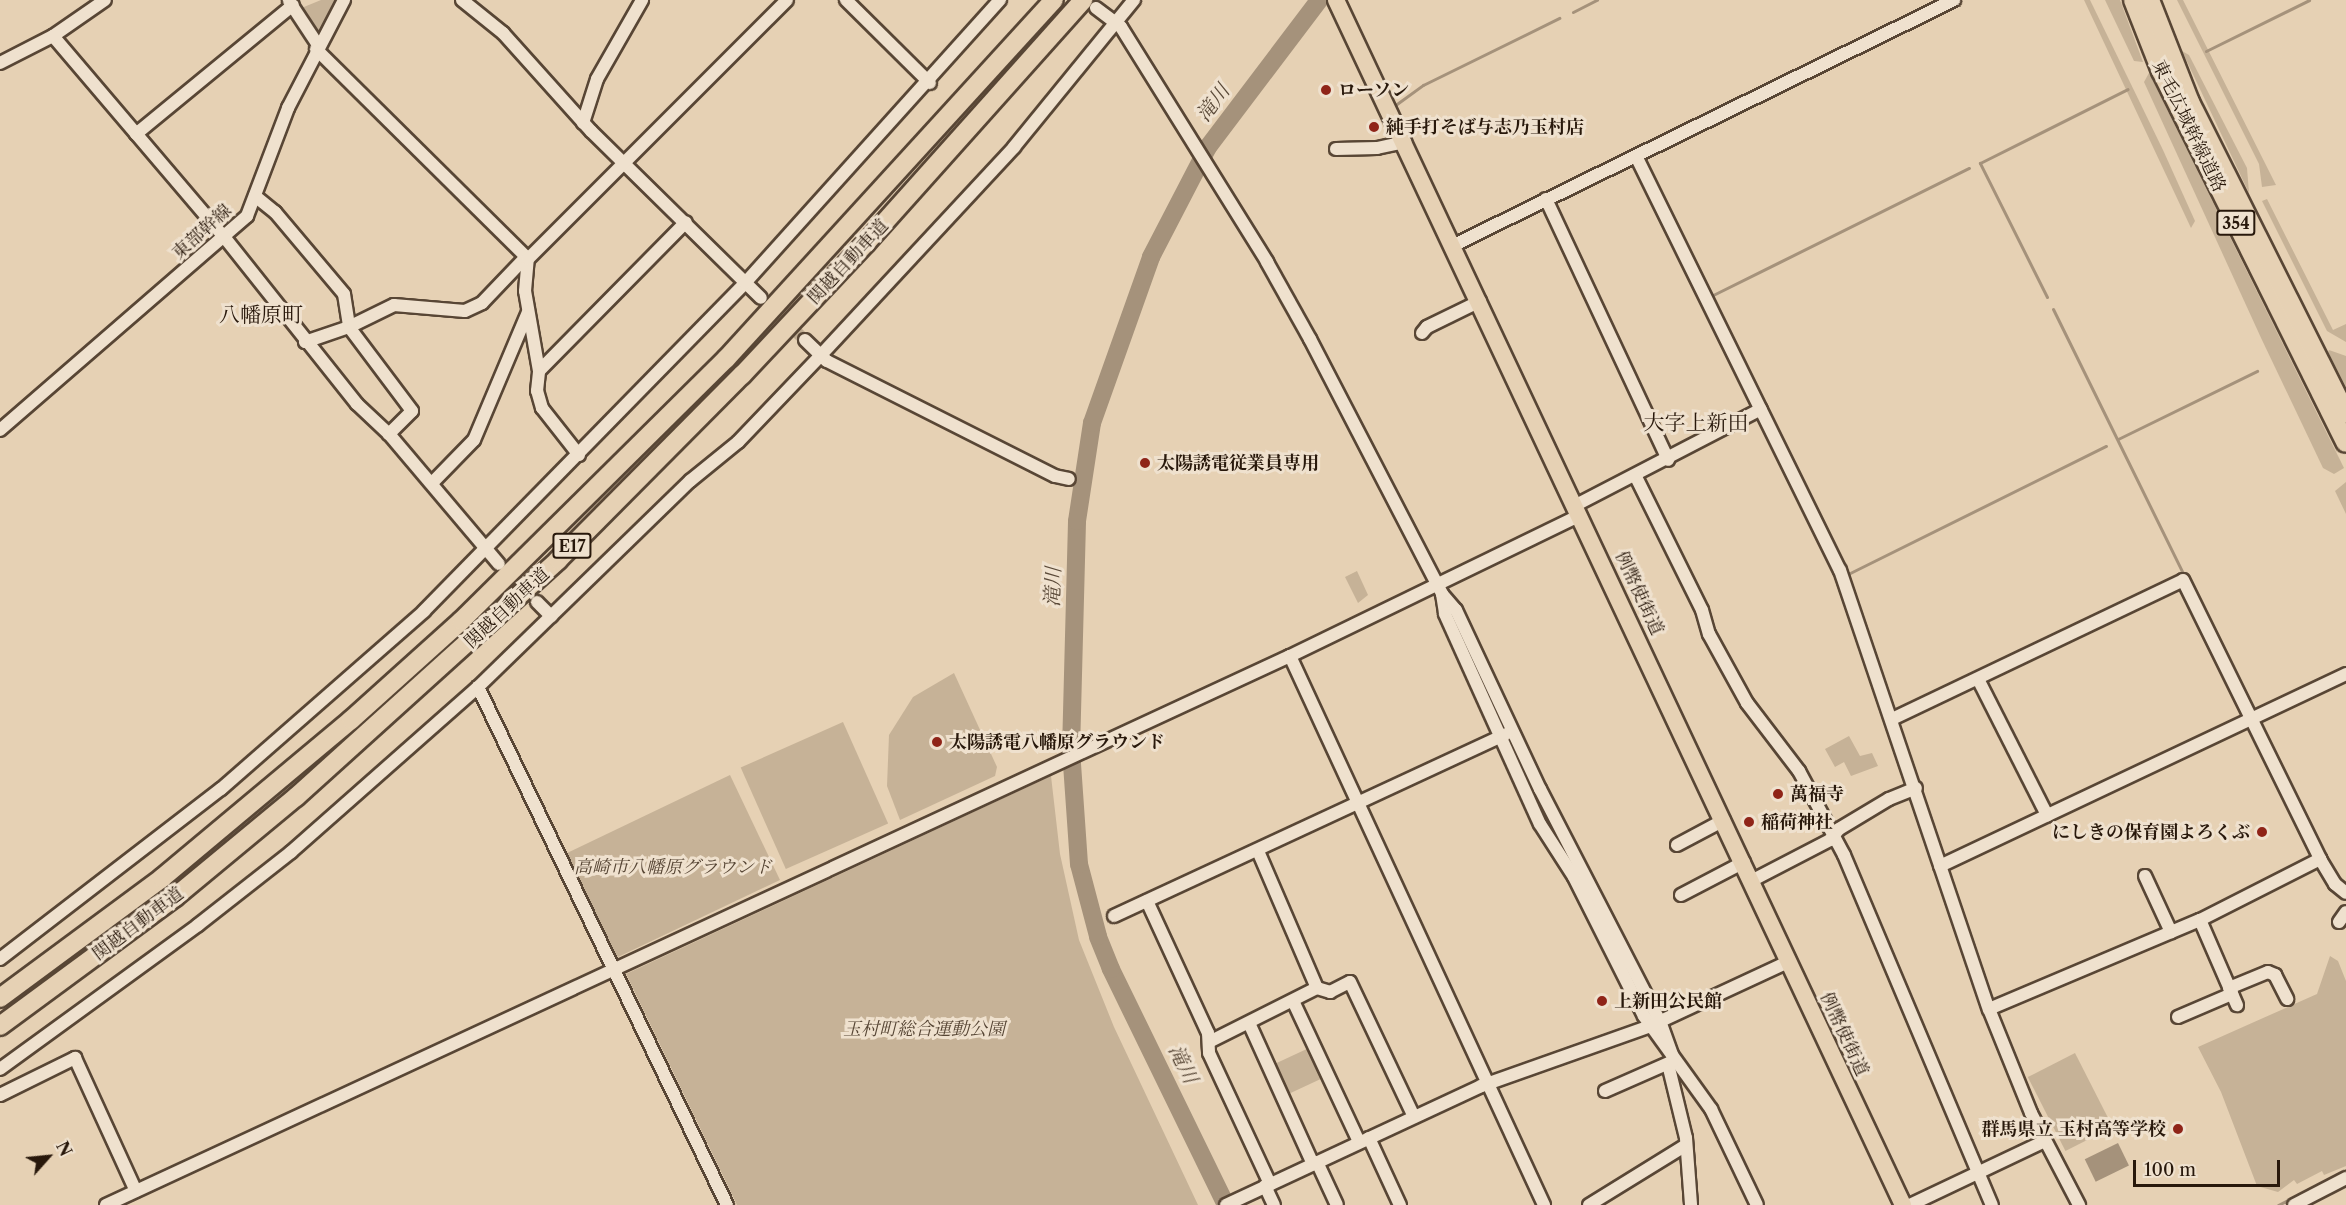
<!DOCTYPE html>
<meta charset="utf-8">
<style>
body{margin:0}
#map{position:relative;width:2346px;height:1205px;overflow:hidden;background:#e6d1b4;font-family:"Libre Caslon Text","Noto Serif JP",serif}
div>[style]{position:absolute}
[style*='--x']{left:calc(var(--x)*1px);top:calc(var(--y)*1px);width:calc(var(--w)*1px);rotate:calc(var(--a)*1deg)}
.green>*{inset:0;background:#c6b297;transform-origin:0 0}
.water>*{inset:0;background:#a5927b;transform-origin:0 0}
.stream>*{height:3px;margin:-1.5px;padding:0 1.5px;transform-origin:1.5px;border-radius:1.5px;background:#a5927b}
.river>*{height:18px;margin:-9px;padding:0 9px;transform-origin:9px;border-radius:9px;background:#a5927b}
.minor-tunnel>*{height:12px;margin-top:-6px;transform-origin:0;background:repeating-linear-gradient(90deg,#c0ac92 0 12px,transparent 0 18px)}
.roads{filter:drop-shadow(2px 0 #584635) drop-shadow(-2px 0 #584635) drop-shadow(0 2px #584635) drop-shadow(0 -2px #584635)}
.minor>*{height:12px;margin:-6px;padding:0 6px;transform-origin:6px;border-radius:6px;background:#efe1ce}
.major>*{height:16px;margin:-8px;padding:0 8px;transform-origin:8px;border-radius:8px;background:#e6d1b4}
.highway>*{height:18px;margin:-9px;padding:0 9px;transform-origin:9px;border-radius:9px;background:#e6d1b4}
.dots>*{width:16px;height:16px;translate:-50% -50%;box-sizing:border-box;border:3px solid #efe1ce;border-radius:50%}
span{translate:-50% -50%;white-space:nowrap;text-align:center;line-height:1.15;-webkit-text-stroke:6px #efe1ce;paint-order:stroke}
.shield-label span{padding:2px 4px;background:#efe1ce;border:2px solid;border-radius:4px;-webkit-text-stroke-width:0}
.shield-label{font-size:16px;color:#28180b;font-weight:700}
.poi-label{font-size:18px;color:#28180b;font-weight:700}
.left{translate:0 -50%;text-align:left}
.right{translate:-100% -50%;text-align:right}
.street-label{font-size:18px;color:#28180b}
.park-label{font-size:18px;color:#574635;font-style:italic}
.water-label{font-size:20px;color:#5a4938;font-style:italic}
.quarter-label{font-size:21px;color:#28180b}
.north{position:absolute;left:18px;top:1127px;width:60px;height:60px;-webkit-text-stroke:4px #efe1ce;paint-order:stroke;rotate:63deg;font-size:16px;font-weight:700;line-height:24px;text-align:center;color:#28180b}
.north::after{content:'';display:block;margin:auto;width:21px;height:27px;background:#28180b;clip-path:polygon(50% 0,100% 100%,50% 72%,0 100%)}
.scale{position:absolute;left:2133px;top:1160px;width:147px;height:27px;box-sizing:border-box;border:3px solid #28180b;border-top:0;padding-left:8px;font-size:18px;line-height:21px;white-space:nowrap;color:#28180b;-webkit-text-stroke:4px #efe1ce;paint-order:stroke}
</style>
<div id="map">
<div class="green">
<div style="clip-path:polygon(321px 0,337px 0,316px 35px,299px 9px)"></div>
<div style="clip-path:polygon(2084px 0,2090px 0,2163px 150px,2195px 221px,2191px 228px)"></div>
<div style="clip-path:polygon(2105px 0,2120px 0,2143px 62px,2134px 61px)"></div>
<div style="clip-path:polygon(2177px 0,2183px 0,2276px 185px,2262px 187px,2259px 164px)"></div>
<div style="clip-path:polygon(2182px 51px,2189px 55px,2247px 168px,2249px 193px)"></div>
<div style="clip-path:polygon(2149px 73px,2344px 468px,2334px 474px,2323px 468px,2262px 340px,2144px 82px)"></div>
<div style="clip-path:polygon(2267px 199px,2333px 330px,2346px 324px,2346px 342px,2327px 331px,2262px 201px)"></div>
<div style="clip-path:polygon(2329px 350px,2346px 356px,2346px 387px,2328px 352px)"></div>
<div style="clip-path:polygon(2346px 482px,2346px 514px,2335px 491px)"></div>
<div style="clip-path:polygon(1357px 571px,1368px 595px,1358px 603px,1345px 577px)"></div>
<div style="clip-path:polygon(954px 673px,997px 767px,995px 776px,900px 820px,887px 786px,889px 735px,913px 697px)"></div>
<div style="left:843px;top:722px;width:111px;height:112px;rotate:66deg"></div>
<div style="clip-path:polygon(1849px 736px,1860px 756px,1872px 753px,1878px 766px,1851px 776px,1844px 762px,1835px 767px,1825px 749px)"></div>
<div style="clip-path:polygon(730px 775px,780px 880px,618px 957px,614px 955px,565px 854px)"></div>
<div style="clip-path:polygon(1051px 776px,1060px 854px,1079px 940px,1114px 1027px,1198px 1205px,737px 1205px,626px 974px)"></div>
<div style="clip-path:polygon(2330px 956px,2338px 961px,2346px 981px,2346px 1166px,2324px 1175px,2322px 1171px,2297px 1184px,2294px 1180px,2278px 1192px,2257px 1186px,2221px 1092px,2198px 1047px,2317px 994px)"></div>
<div style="left:1311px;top:1047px;width:33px;height:42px;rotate:65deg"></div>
<div style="left:2075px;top:1053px;width:83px;height:53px;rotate:63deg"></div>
</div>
<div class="water">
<div style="left:2118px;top:1143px;width:25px;height:37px;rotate:64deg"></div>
</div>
<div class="stream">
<div style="--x:1573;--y:12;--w:27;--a:-27"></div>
<div style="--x:2206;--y:51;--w:115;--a:-26.3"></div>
<div style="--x:1394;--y:106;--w:36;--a:-36"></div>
<div style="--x:1423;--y:85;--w:152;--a:-26.2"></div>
<div style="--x:1448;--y:220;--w:16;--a:60"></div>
<div style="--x:1711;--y:296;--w:288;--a:-26.4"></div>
<div style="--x:2047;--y:297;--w:150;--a:-116.6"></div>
<div style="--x:1980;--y:163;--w:165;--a:-26.6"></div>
<div style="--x:2053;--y:309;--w:294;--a:63.8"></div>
<div style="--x:2118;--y:439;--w:155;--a:-26.1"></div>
<div style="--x:1848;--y:574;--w:288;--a:-26.4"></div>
<div style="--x:2278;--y:1205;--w:76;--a:-26.6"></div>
</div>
<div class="river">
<div style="--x:1226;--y:1205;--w:263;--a:-116"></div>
<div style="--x:1111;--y:969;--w:35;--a:-112"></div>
<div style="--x:1098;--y:936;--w:74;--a:-104.8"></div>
<div style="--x:1079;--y:864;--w:113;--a:-94"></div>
<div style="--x:1071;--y:751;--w:230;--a:-88.5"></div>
<div style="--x:1077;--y:521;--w:99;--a:-81.3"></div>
<div style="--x:1092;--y:423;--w:176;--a:-70.4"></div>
<div style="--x:1151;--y:257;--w:124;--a:-62.6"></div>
<div style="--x:1208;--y:147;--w:184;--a:-52.9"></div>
</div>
<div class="minor-tunnel">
<div style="--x:768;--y:305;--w:51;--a:43.4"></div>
</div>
<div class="roads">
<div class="minor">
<div style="--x:462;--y:0;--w:53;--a:38.8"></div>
<div style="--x:503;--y:33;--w:132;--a:48.1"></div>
<div style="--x:591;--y:131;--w:238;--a:44.5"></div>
<div style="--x:846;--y:0;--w:118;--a:44.7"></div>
<div style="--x:289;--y:1;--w:53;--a:56.6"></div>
<div style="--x:1096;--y:8;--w:31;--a:37"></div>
<div style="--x:1121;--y:27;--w:277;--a:58.1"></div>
<div style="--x:1267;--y:262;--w:88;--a:60.8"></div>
<div style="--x:1310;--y:339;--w:287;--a:62.6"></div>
<div style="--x:1442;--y:594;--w:21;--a:49"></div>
<div style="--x:1456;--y:610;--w:198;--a:64.9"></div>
<div style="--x:1540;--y:789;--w:261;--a:62.7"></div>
<div style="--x:1660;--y:1021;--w:41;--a:70.3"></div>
<div style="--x:53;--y:36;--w:265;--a:49.6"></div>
<div style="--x:225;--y:238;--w:212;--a:51.5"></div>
<div style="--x:357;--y:404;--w:44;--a:43.2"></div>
<div style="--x:389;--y:434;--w:170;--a:49.8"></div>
<div style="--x:316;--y:49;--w:298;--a:44.7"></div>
<div style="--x:0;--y:63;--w:59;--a:-27"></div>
<div style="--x:53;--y:36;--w:63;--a:-34.7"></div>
<div style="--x:583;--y:123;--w:46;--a:-72.3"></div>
<div style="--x:597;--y:79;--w:91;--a:-60.3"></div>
<div style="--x:136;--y:134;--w:203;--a:-39.4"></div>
<div style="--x:1336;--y:149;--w:41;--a:-1.4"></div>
<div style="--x:1377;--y:148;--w:29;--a:-12"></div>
<div style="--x:1636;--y:156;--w:462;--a:63.8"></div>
<div style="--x:1840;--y:570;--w:464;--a:71.3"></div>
<div style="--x:1989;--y:1009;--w:112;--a:68"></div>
<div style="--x:2031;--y:1113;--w:104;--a:62.4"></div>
<div style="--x:255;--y:196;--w:26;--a:39"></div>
<div style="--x:275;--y:212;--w:107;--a:49.9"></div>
<div style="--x:344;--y:294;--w:33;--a:81"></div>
<div style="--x:349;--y:327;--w:105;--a:53.1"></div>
<div style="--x:412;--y:411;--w:33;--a:135"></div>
<div style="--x:1546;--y:199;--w:288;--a:64.9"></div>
<div style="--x:1454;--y:245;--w:557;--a:-26.1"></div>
<div style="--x:1422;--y:333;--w:8;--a:-50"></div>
<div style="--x:1427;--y:327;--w:59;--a:-26.1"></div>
<div style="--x:805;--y:340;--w:30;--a:44"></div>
<div style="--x:827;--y:361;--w:255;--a:26.8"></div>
<div style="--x:1055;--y:476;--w:14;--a:12"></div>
<div style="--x:305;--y:342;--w:46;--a:-18.8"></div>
<div style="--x:349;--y:327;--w:50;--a:-26.1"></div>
<div style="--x:394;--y:305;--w:71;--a:4.8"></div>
<div style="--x:465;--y:311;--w:19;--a:-25"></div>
<div style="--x:482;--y:303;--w:62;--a:-46.3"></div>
<div style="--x:539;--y:371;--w:209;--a:-45.4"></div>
<div style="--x:0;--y:430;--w:327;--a:-40.9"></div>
<div style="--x:247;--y:216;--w:116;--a:-69.2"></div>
<div style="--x:288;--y:108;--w:122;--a:-62.6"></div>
<div style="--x:579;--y:455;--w:60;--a:-128.2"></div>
<div style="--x:542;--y:408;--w:18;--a:-106"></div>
<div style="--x:537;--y:391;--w:20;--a:-84"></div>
<div style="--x:539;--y:371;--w:81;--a:-99.9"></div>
<div style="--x:525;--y:291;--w:32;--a:-85"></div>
<div style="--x:528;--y:259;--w:366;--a:-45"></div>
<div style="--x:1636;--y:477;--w:148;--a:63.6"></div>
<div style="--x:1702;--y:610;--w:25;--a:74"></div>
<div style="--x:1709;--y:634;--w:79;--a:61.2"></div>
<div style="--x:1747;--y:703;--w:86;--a:52.6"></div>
<div style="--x:1799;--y:771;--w:95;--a:61.8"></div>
<div style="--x:1844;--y:855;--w:380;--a:67.1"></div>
<div style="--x:432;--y:483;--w:60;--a:-45.7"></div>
<div style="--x:474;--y:440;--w:139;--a:-67.1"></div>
<div style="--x:1576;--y:505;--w:208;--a:-27.4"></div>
<div style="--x:1442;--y:594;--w:20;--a:81"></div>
<div style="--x:1445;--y:614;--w:230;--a:65.7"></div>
<div style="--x:1540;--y:824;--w:63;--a:57.3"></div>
<div style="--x:1574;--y:877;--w:156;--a:63.3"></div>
<div style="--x:1644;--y:1016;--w:115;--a:54.2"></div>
<div style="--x:1711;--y:1109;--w:106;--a:64.4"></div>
<div style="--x:537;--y:602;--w:20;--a:45"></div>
<div style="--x:1290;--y:656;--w:605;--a:65.17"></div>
<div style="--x:1978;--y:679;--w:153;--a:63.1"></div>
<div style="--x:478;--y:687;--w:575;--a:64.33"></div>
<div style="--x:1892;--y:719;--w:322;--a:-25.5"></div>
<div style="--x:2183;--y:580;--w:311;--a:63.8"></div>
<div style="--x:2320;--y:859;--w:29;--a:59"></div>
<div style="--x:2335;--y:884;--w:14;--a:39"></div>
<div style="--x:1677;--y:845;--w:53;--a:-28"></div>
<div style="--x:1258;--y:851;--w:149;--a:66.7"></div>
<div style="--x:1940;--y:866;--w:449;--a:-25.3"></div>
<div style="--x:2145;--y:876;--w:62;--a:65.1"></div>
<div style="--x:1751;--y:881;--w:89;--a:-27.4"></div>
<div style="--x:1830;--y:840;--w:14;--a:-51"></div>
<div style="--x:1839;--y:829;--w:58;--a:-31"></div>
<div style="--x:1889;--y:799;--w:29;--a:-22"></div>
<div style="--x:1681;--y:895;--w:71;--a:-27.6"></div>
<div style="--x:1147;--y:901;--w:145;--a:65.2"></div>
<div style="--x:1208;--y:1033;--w:20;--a:87"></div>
<div style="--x:1209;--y:1053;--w:145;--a:65"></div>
<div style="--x:1114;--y:916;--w:432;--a:-24.9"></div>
<div style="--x:2200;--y:920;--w:93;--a:66.5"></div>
<div style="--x:2339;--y:922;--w:12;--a:-55"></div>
<div style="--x:0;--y:959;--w:279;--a:-37.6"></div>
<div style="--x:221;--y:789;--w:270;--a:-41.2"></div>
<div style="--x:424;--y:611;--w:459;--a:-45.6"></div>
<div style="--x:745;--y:283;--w:381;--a:-48"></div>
<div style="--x:1317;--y:988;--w:14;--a:17"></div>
<div style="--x:1330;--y:992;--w:22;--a:-27"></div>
<div style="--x:1350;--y:982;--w:149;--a:64.6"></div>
<div style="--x:2229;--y:988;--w:42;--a:-22.3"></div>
<div style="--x:2268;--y:972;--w:8;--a:23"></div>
<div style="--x:2275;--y:975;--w:27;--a:63"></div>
<div style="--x:1294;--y:1003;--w:153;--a:64.9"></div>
<div style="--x:1989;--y:1009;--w:229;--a:-22.9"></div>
<div style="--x:2200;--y:920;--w:135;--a:-26.9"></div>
<div style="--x:2178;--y:1017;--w:59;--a:-23.1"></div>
<div style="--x:1249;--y:1023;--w:155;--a:65.6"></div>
<div style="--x:1211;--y:1041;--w:119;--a:-26.6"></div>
<div style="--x:1668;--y:1064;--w:76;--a:76.3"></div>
<div style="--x:1686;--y:1138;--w:67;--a:85.7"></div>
<div style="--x:0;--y:1069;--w:245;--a:-36"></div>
<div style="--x:198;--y:925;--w:118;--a:-38.1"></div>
<div style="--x:291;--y:852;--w:249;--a:-41.4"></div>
<div style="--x:478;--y:687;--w:296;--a:-44.2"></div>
<div style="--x:690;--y:481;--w:62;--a:-39.1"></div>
<div style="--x:738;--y:442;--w:120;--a:-46.3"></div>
<div style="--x:821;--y:355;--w:284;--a:-47.1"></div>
<div style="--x:1014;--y:147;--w:190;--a:-50.8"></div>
<div style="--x:1605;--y:1091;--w:74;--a:-23.8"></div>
<div style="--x:0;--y:1095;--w:84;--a:-26.3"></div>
<div style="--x:75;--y:1058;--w:146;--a:65.4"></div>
<div style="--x:1369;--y:1138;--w:74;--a:65.2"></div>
<div style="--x:1317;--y:1162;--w:47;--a:65.1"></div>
<div style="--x:1265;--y:1186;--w:21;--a:65"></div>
<div style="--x:106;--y:1205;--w:1305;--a:-24.88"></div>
<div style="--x:1290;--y:656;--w:322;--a:-25.9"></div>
<div style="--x:1226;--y:1205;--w:281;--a:-25"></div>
<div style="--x:1481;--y:1086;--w:179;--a:-19.5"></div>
<div style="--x:1650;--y:1026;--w:152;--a:-24.9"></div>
<div style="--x:1589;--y:1205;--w:114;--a:-31.7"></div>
<div style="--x:1910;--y:1205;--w:149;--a:-25.4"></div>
<div style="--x:2294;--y:1205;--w:59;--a:-27.4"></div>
</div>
<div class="major">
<div style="--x:1336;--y:0;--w:1332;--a:64.8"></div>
</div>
<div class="highway">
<div style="--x:2133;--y:0;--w:76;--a:68.5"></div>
<div style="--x:2161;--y:71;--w:415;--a:63.6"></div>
<div style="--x:2150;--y:0;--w:110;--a:68.6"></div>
<div style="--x:2190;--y:102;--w:349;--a:63.4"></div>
<div style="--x:0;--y:998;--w:202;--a:-36.5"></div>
<div style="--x:162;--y:878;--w:246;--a:-39.9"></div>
<div style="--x:351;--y:720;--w:148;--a:-42"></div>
<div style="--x:461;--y:621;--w:373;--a:-44.7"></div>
<div style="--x:726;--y:359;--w:486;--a:-47.6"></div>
<div style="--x:0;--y:1026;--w:217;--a:-36.4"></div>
<div style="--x:175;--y:897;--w:157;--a:-39.6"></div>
<div style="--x:296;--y:797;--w:353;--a:-42.1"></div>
<div style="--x:558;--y:560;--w:261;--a:-45.2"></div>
<div style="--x:742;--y:375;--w:181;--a:-46.8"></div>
<div style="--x:866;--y:243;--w:326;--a:-48.2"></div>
</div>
</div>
<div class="dots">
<div style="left:1326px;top:90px;background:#8f2418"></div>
<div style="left:1374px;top:127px;background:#8f2418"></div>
<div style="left:1145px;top:463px;background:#8f2418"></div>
<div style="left:937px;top:742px;background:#8f2418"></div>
<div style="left:1778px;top:794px;background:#8f2418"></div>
<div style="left:1749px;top:822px;background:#8f2418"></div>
<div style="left:2262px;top:832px;background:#8f2418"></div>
<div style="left:1602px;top:1001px;background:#8f2418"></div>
<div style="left:2178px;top:1129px;background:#8f2418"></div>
</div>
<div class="shield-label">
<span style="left:2236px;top:223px">354</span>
<span style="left:572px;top:546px">E17</span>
</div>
<div class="poi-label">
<span class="left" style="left:1338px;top:90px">ローソン</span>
<span class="left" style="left:1386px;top:127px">純手打そば与志乃玉村店</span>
<span class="left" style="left:1157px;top:463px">太陽誘電従業員専用</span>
<span class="left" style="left:949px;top:742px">太陽誘電八幡原グラウンド</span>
<span class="left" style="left:1790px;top:794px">萬福寺</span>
<span class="left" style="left:1761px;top:822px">稲荷神社</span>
<span class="right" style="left:2250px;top:832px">にしきの保育園よろくぶ</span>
<span class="left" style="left:1614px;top:1001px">上新田公民館</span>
<span class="right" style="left:2166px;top:1129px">群馬県立 玉村高等学校</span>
</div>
<div class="street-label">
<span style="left:2189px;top:126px;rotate:64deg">東毛広域幹線道路</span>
<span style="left:202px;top:232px;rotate:-42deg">東部幹線</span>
<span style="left:848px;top:262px;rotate:-47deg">関越自動車道</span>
<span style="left:1639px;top:593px;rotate:65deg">例幣使街道</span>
<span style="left:507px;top:608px;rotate:-43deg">関越自動車道</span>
<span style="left:138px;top:924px;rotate:-37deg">関越自動車道</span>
<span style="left:1844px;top:1034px;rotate:65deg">例幣使街道</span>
</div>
<div class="park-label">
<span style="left:673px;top:867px">高崎市八幡原グラウンド</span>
<span style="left:924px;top:1029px">玉村町総合運動公園</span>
</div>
<div class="water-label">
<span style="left:1213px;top:103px;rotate:-53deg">滝川</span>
<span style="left:1053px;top:587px;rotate:-88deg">滝川</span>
<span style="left:1183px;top:1064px;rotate:64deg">滝川</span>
</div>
<div class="quarter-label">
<span style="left:261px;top:315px">八幡原町</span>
<span style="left:1696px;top:423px">大字上新田</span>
</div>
<div class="north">N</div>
<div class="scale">100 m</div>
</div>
